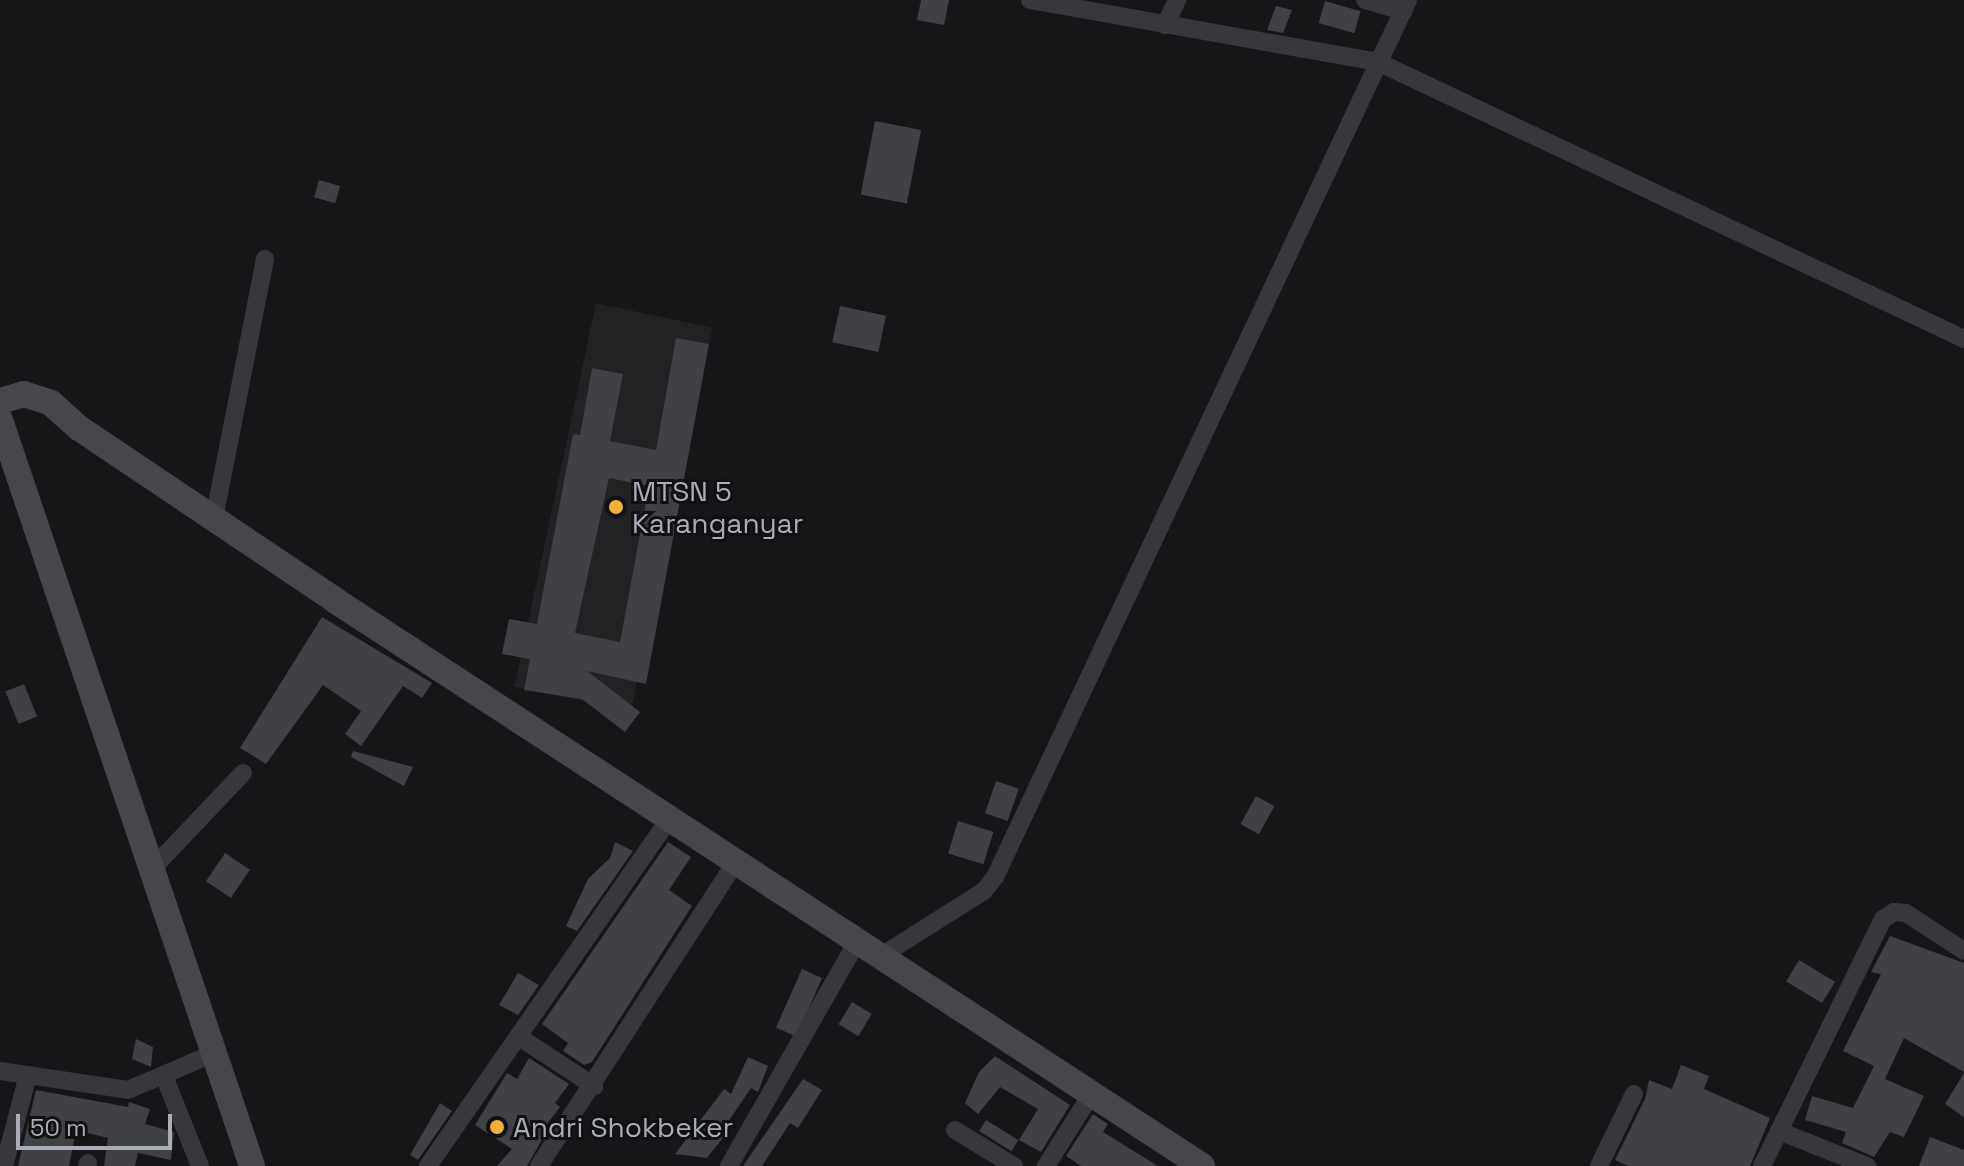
<!DOCTYPE html>
<style>
body{margin:0}
#map{position:relative;width:1964px;height:1166px;overflow:hidden;background:#161618;font-family:"Space Grotesk",sans-serif}
div>[style]{position:absolute}
[style*='--x']{left:calc(var(--x)*1px);top:calc(var(--y)*1px);width:calc(var(--w)*1px);rotate:calc(var(--a)*1deg)}
.built>*{inset:0;background:#222225;transform-origin:0 0}
.building>*{inset:0;background:#404145;transform-origin:0 0}
.minor>*{height:18px;margin:-9px;padding:0 9px;transform-origin:9px;border-radius:9px;background:#37383d}
.secondary>*{height:26px;margin:-13px;padding:0 13px;transform-origin:13px;border-radius:13px;background:#45474d}
.dots>*{width:22px;height:22px;translate:-50% -50%;box-sizing:border-box;border:4px solid #111113;border-radius:50%}
span{translate:-50% -50%;white-space:nowrap;text-align:center;line-height:1.15;-webkit-text-stroke:6px #111113;paint-order:stroke}
.poi-label{font-size:28px;color:#a8adb8}
.left{translate:0 -50%;text-align:left}
.scale{position:absolute;left:16px;top:1114px;width:156px;height:36px;box-sizing:border-box;border:4px solid #a8adb8;border-top:0;padding-left:10px;font-size:24px;line-height:28px;white-space:nowrap;color:#a8adb8;-webkit-text-stroke:6px #111113;paint-order:stroke}
</style>
<div id="map">
<div class="built">
<div style="left:596px;top:303px;width:119px;height:392px;rotate:12deg"></div>
</div>
<div class="building">
<div style="clip-path:polygon(921px 0,949px 0,944px 25px,917px 20px)"></div>
<div style="left:1325px;top:1px;width:37px;height:23px;rotate:16deg"></div>
<div style="clip-path:polygon(1276px 6px,1292px 10px,1283px 33px,1267px 30px)"></div>
<div style="left:875px;top:121px;width:47px;height:75px;rotate:11deg"></div>
<div style="left:319px;top:180px;width:22px;height:18px;rotate:16deg"></div>
<div style="left:840px;top:306px;width:47px;height:37px;rotate:12deg"></div>
<div style="clip-path:polygon(evenodd,676px 338px,709px 344px,646px 684px,587px 671px,640px 712px,625px 732px,582px 699px,524px 690px,530px 659px,502px 654px,509px 619px,537px 624px,573px 434px,580px 435px,592px 368px,623px 374px,610px 441px,656px 450px,676px 338px,609px 478px,649px 486px,620px 642px,575px 633px,609px 478px)"></div>
<div style="clip-path:polygon(322px 617px,432px 683px,422px 698px,403px 686px,361px 746px,345px 734px,361px 711px,323px 685px,266px 764px,240px 748px)"></div>
<div style="left:24px;top:684px;width:35px;height:20px;rotate:68deg"></div>
<div style="clip-path:polygon(353px 751px,413px 767px,404px 786px,351px 757px)"></div>
<div style="left:996px;top:781px;width:24px;height:34px;rotate:19deg"></div>
<div style="left:1256px;top:796px;width:21px;height:32px;rotate:29deg"></div>
<div style="left:958px;top:821px;width:37px;height:34px;rotate:17deg"></div>
<div style="clip-path:polygon(615px 842px,633px 851px,577px 931px,566px 926px,588px 879px,610px 858px)"></div>
<div style="clip-path:polygon(668px 842px,691px 857px,669px 890px,692px 906px,592px 1062px,584px 1065px,563px 1051px,568px 1043px,542px 1024px)"></div>
<div style="left:225px;top:853px;width:30px;height:34px;rotate:34deg"></div>
<div style="clip-path:polygon(1890px 936px,1964px 963px,1964px 1072px,1904px 1038px,1885px 1079px,1924px 1096px,1904px 1137px,1890px 1132px,1874px 1157px,1842px 1143px,1846px 1132px,1805px 1120px,1812px 1096px,1853px 1108px,1874px 1066px,1843px 1051px,1881px 974px,1871px 972px)"></div>
<div style="left:1799px;top:960px;width:42px;height:25px;rotate:31deg"></div>
<div style="left:802px;top:969px;width:22px;height:64px;rotate:24deg"></div>
<div style="clip-path:polygon(518px 973px,539px 985px,518px 1015px,499px 1005px)"></div>
<div style="left:852px;top:1002px;width:23px;height:26px;rotate:31deg"></div>
<div style="clip-path:polygon(136px 1039px,153px 1047px,151px 1067px,132px 1059px)"></div>
<div style="clip-path:polygon(995px 1056px,1070px 1105px,1041px 1152px,1019px 1140px,1038px 1109px,1000px 1087px,978px 1114px,965px 1103px,979px 1072px)"></div>
<div style="clip-path:polygon(748px 1057px,768px 1066px,758px 1092px,751px 1088px,728px 1122px,733px 1125px,707px 1158px,675px 1154px,724px 1089px,731px 1094px)"></div>
<div style="clip-path:polygon(529px 1058px,569px 1084px,555px 1103px,560px 1107px,540px 1133px,544px 1136px,527px 1166px,497px 1166px,512px 1149px,475px 1125px,507px 1073px,517px 1079px)"></div>
<div style="clip-path:polygon(1681px 1065px,1709px 1076px,1704px 1089px,1770px 1118px,1750px 1166px,1628px 1166px,1615px 1160px,1645px 1099px,1649px 1080px,1672px 1089px)"></div>
<div style="clip-path:polygon(1964px 1073px,1964px 1117px,1945px 1104px)"></div>
<div style="clip-path:polygon(803px 1079px,822px 1090px,798px 1128px,790px 1123px,762px 1166px,743px 1166px)"></div>
<div style="clip-path:polygon(36px 1090px,128px 1107px,129px 1102px,150px 1109px,145px 1124px,174px 1132px,171px 1160px,138px 1153px,135px 1166px,104px 1166px,108px 1138px,76px 1130px,69px 1166px,18px 1166px)"></div>
<div style="clip-path:polygon(440px 1103px,452px 1111px,418px 1160px,410px 1155px)"></div>
<div style="clip-path:polygon(1093px 1114px,1108px 1124px,1103px 1132px,1158px 1166px,1081px 1166px,1066px 1156px)"></div>
<div style="left:986px;top:1120px;width:38px;height:13px;rotate:32deg"></div>
<div style="clip-path:polygon(1930px 1137px,1964px 1150px,1964px 1166px,1919px 1166px)"></div>
</div>
<div class="minor">
<div style="--x:1030;--y:0;--w:353;--a:10.1"></div>
<div style="--x:1378;--y:62;--w:648;--a:25.3"></div>
<div style="--x:1365;--y:0;--w:40;--a:16"></div>
<div style="--x:1165;--y:25;--w:28;--a:-64"></div>
<div style="--x:214;--y:519;--w:265;--a:-78.9"></div>
<div style="--x:150;--y:871;--w:135;--a:-46.5"></div>
<div style="--x:881;--y:956;--w:122;--a:-32.3"></div>
<div style="--x:984;--y:891;--w:18;--a:-52"></div>
<div style="--x:995;--y:877;--w:969;--a:-64.78"></div>
<div style="--x:519;--y:1037;--w:90;--a:33.2"></div>
<div style="--x:0;--y:1071;--w:129;--a:8.4"></div>
<div style="--x:128;--y:1090;--w:91;--a:-23.2"></div>
<div style="--x:164;--y:1076;--w:97;--a:68.2"></div>
<div style="--x:955;--y:1130;--w:69;--a:31.4"></div>
<div style="--x:1779;--y:1131;--w:95;--a:21.7"></div>
<div style="--x:4;--y:1166;--w:94;--a:-75.2"></div>
<div style="--x:87;--y:1166;--w:3;--a:-72"></div>
<div style="--x:428;--y:1166;--w:424;--a:-55.2"></div>
<div style="--x:539;--y:1166;--w:363;--a:-57.1"></div>
<div style="--x:729;--y:1166;--w:260;--a:-60.3"></div>
<div style="--x:1046;--y:1166;--w:86;--a:-57.8"></div>
<div style="--x:1599;--y:1166;--w:80;--a:-64.1"></div>
<div style="--x:1762;--y:1166;--w:275;--a:-63.9"></div>
<div style="--x:1883;--y:919;--w:13;--a:-32"></div>
<div style="--x:1894;--y:912;--w:12;--a:5"></div>
<div style="--x:1906;--y:913;--w:69;--a:33.2"></div>
</div>
<div class="secondary">
<div style="--x:0;--y:401;--w:25;--a:-16"></div>
<div style="--x:24;--y:394;--w:28;--a:18"></div>
<div style="--x:51;--y:403;--w:38;--a:42"></div>
<div style="--x:79;--y:428;--w:310;--a:33.9"></div>
<div style="--x:336;--y:601;--w:1034;--a:33.12"></div>
<div style="--x:0;--y:420;--w:787;--a:71.33"></div>
</div>
<div class="dots">
<div style="left:616px;top:507px;background:#f2b134"></div>
<div style="left:497px;top:1127px;background:#f2b134"></div>
</div>
<div class="poi-label">
<span class="left" style="left:632px;top:507px">MTSN 5<br>Karanganyar</span>
<span class="left" style="left:513px;top:1127px">Andri Shokbeker</span>
</div>
<div class="scale">50 m</div>
</div>
